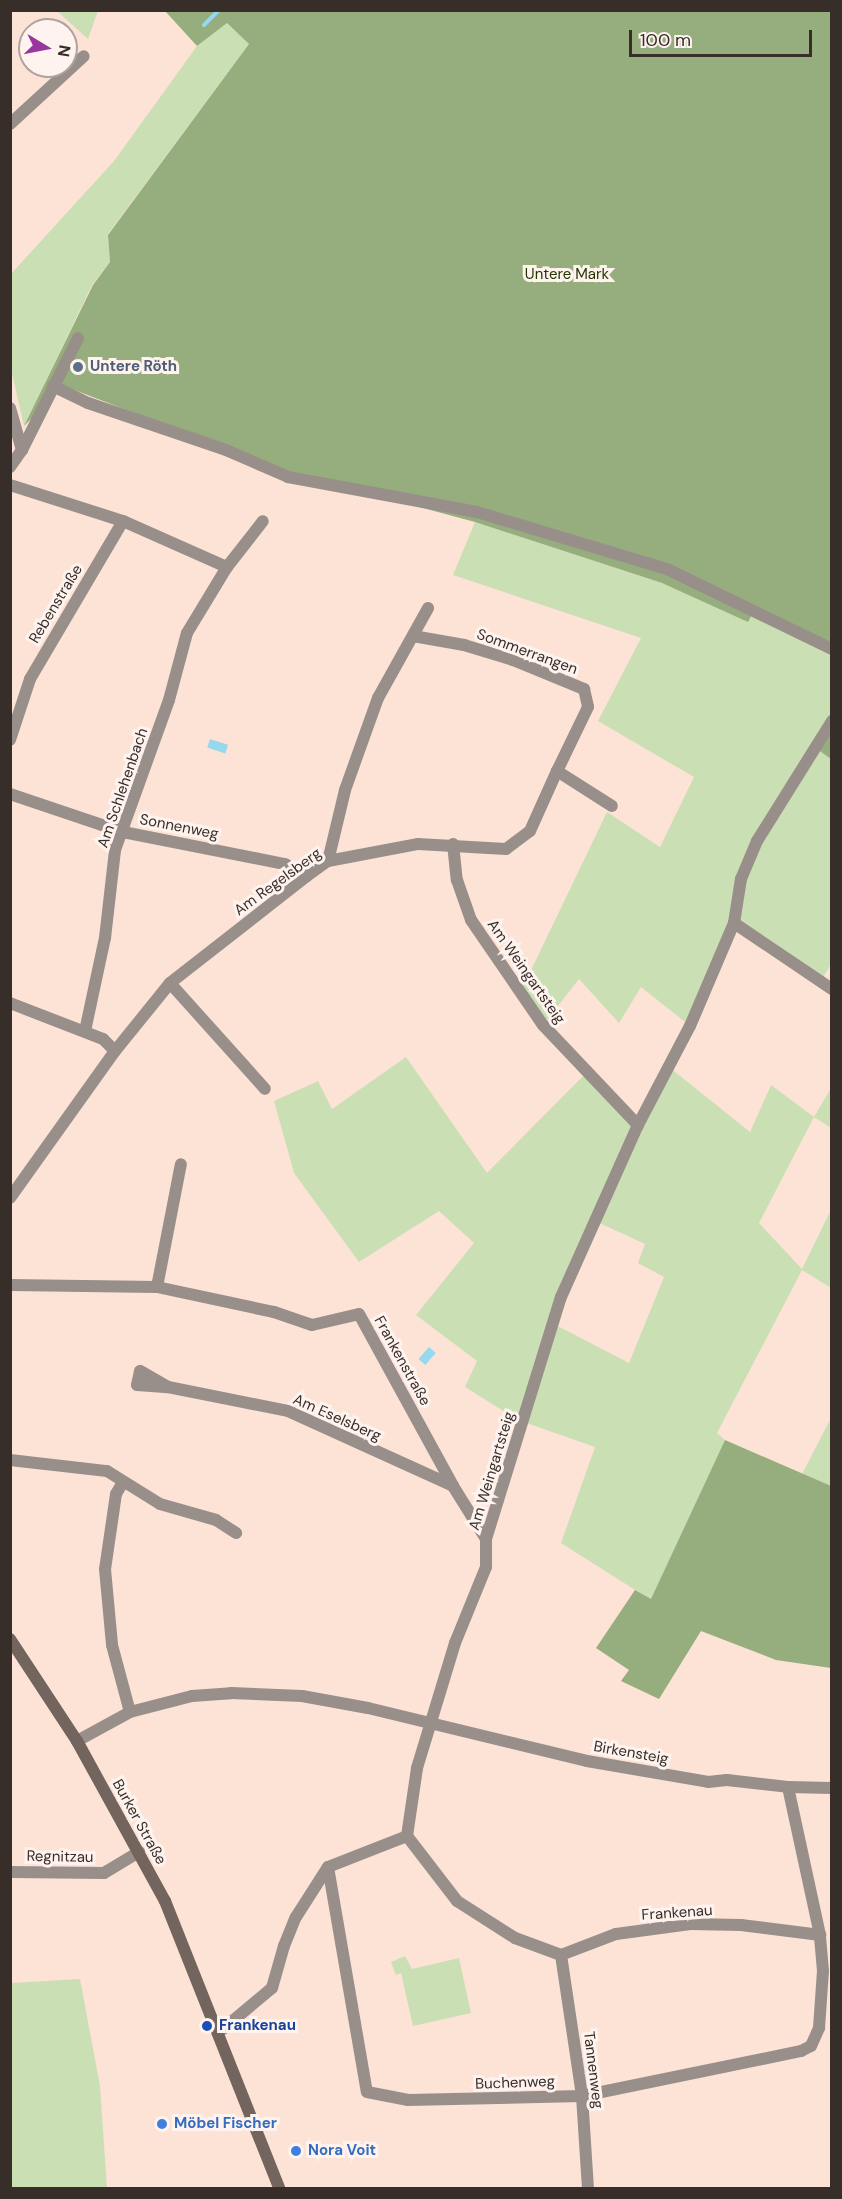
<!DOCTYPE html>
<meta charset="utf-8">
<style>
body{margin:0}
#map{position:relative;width:842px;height:2199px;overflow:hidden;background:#fce3d6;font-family:"DM Sans",sans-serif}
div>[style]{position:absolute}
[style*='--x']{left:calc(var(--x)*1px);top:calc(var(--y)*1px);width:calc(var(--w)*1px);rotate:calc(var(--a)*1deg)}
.green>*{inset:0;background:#cbdfb5}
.forest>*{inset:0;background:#96ad7d}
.water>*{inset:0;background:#98d8ee;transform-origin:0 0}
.stream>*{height:4px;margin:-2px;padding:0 2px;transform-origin:2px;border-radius:2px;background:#98d8ee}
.street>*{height:12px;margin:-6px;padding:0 6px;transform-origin:6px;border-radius:6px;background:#998f8a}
.secondary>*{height:12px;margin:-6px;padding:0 6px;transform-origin:6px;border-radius:6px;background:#73645e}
.dots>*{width:16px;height:16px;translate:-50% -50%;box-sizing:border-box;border:3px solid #fef3ee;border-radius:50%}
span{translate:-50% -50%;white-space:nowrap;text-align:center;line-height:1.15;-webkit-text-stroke:6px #fef3ee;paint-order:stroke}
.park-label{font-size:15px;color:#223700}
.service-label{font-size:15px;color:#4e5e75;font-weight:700}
.left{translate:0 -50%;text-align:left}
.street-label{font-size:15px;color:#372e29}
.transit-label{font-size:15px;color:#164399;font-weight:700}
.shop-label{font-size:15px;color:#366cbe;font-weight:700}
.frame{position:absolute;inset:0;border:12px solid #372e29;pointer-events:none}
.north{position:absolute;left:18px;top:18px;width:60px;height:60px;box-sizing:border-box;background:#fef3ee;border:2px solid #aea49f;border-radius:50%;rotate:100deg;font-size:16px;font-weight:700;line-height:24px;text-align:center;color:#372e29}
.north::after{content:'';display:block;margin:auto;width:21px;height:27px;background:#99369d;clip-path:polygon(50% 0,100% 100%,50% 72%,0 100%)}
.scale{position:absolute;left:629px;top:30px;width:183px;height:27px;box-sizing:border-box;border:3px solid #372e29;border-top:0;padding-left:8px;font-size:18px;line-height:21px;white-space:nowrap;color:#372e29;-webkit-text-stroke:4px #fef3ee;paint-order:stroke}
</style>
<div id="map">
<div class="green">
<div style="clip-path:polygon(57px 11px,98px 11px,88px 39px)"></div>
<div style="clip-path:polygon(227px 23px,249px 44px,108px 234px,110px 262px,92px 285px,24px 426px,11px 369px,10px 275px,114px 161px,197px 46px)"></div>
<div style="clip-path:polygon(475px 522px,662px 583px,749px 620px,754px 612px,831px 655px,831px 715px,817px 749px,832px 759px,831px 964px,821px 981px,734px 924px,690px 1026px,641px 987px,619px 1023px,579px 979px,543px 1025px,521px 991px,607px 812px,660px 847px,694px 777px,598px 721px,641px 638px,453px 575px)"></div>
<div style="clip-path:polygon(evenodd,406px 1057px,487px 1173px,587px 1072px,638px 1124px,669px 1067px,750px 1132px,771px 1085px,814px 1117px,831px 1088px,831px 1128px,814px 1117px,759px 1223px,802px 1269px,831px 1210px,831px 1288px,802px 1270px,717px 1433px,725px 1440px,651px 1600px,561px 1543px,595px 1447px,518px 1420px,465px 1387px,477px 1361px,416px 1315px,474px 1243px,439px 1211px,359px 1262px,294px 1173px,274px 1101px,318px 1081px,332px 1109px,406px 1057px,595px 1221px,645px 1244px,638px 1263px,664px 1277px,629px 1363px,552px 1323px,595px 1221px)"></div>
<div style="clip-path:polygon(831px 1418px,831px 1486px,829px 1486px,802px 1474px)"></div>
<div style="clip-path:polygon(405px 1956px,412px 1969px,459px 1958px,471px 2013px,413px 2026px,401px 1973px,396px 1975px,391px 1962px)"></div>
<div style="clip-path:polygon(80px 1979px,100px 2086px,107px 2188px,11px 2188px,11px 1983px)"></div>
</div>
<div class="forest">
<div style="clip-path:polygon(165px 11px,831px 11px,831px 655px,753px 613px,748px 622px,662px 583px,475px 522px,289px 472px,64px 386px,24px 426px,93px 285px,110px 262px,108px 235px,249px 44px,227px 23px,197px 46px)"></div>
<div style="clip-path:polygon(831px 715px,831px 759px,817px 749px)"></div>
<div style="clip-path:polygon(725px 1440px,831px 1486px,831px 1668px,776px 1660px,701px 1631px,659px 1699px,621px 1681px,629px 1670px,596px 1648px,635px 1590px,651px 1599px)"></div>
</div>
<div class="water">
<div style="left:210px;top:739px;width:19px;height:9px;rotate:18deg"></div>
<div style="left:429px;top:1347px;width:9px;height:16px;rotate:41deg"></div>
</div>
<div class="stream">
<div style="--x:204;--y:25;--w:21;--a:-45"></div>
</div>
<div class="street">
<div style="--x:10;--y:124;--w:100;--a:-42.6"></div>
<div style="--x:53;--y:386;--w:39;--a:26"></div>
<div style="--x:88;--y:403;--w:146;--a:18.8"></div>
<div style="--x:226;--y:450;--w:68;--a:23.5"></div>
<div style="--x:288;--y:477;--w:192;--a:10.5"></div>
<div style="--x:477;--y:512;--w:198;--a:16.7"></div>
<div style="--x:667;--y:569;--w:183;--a:25.9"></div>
<div style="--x:10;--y:408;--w:44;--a:74.1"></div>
<div style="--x:10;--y:467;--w:21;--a:-55"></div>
<div style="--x:22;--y:450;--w:125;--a:-63.4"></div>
<div style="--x:10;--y:485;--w:119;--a:17.7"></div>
<div style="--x:123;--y:521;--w:114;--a:23.9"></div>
<div style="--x:413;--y:636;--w:52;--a:10"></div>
<div style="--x:464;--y:645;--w:51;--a:17"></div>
<div style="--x:513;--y:660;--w:77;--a:22.2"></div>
<div style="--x:584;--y:689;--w:18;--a:77"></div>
<div style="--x:588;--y:707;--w:71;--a:115.8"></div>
<div style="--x:557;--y:771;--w:65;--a:32.5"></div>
<div style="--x:10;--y:740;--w:64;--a:-71.8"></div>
<div style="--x:30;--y:679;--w:183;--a:-59.5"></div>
<div style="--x:10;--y:794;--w:119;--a:18.6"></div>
<div style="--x:123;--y:832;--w:165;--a:11.2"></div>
<div style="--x:285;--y:864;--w:25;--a:29"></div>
<div style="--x:453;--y:844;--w:36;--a:84"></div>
<div style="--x:457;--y:880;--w:42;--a:70.7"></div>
<div style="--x:471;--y:920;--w:127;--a:55.6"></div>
<div style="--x:543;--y:1025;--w:138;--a:46.5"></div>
<div style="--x:328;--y:861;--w:73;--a:-76.5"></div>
<div style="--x:345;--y:790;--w:98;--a:-70.3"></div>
<div style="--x:378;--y:698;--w:103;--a:-60.9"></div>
<div style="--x:734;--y:923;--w:118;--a:34"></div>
<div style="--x:170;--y:983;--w:142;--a:48.1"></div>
<div style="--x:10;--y:1003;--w:100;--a:21.2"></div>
<div style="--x:103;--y:1039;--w:17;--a:45"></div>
<div style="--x:85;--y:1031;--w:95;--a:-77.9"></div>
<div style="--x:105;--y:938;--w:89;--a:-83.5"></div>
<div style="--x:115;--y:850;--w:159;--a:-70.2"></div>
<div style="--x:169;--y:700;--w:69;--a:-75"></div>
<div style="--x:187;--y:633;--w:77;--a:-58.8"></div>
<div style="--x:227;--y:567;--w:58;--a:-52"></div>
<div style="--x:10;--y:1198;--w:181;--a:-54.5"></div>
<div style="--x:115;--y:1051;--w:87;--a:-51"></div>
<div style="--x:170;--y:983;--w:174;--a:-38"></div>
<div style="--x:307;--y:876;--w:26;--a:-36"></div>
<div style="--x:328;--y:861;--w:92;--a:-10.7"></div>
<div style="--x:418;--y:844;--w:88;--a:3.3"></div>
<div style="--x:506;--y:849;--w:30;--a:-37"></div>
<div style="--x:530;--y:831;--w:66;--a:-65.8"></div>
<div style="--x:10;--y:1285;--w:147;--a:0.8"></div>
<div style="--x:157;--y:1287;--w:120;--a:12.1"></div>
<div style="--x:274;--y:1312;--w:40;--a:18.9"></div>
<div style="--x:312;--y:1325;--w:48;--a:-13.2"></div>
<div style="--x:359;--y:1314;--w:196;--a:61.3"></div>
<div style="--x:453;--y:1486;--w:62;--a:58.1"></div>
<div style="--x:157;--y:1287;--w:125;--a:-79"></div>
<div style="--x:168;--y:1387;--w:32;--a:-150"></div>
<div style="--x:140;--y:1371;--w:14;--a:102"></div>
<div style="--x:137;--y:1385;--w:31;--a:4"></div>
<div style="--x:168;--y:1387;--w:122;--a:11.3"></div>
<div style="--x:288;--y:1411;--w:181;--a:24.4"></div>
<div style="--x:10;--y:1460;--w:98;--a:6.5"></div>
<div style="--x:107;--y:1471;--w:62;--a:31.9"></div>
<div style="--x:160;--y:1504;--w:58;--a:15.9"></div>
<div style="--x:216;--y:1520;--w:24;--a:33"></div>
<div style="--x:123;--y:1482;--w:14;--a:120"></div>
<div style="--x:116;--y:1494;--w:76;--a:98.3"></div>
<div style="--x:105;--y:1569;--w:76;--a:84.7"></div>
<div style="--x:112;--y:1645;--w:69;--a:75"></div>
<div style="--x:77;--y:1741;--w:60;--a:-28.7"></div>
<div style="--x:130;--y:1712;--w:64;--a:-14.5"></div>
<div style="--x:192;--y:1696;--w:39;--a:-4"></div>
<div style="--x:231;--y:1693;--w:71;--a:2.4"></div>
<div style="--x:302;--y:1696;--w:67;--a:10.3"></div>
<div style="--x:368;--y:1708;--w:225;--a:13.6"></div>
<div style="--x:587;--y:1761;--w:123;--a:9.8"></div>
<div style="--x:708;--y:1782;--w:19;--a:-6"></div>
<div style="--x:727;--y:1780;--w:61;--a:6.5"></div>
<div style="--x:788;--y:1787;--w:44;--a:1.3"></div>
<div style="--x:407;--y:1836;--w:69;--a:-81.6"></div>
<div style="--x:417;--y:1768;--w:131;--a:-73.1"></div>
<div style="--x:455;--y:1643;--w:82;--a:-67.8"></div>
<div style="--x:486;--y:1567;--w:28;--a:-90"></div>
<div style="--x:486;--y:1539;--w:253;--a:-72.8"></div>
<div style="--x:561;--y:1297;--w:188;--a:-65.9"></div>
<div style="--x:638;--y:1125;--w:112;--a:-62.3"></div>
<div style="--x:690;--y:1026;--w:112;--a:-66.9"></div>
<div style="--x:734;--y:923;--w:45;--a:-81"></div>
<div style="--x:741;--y:879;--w:41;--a:-67.2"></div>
<div style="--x:757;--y:841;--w:142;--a:-58"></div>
<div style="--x:328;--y:1867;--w:228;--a:80.2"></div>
<div style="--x:367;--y:2092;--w:42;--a:11"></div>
<div style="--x:408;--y:2100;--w:174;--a:-1.3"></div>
<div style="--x:582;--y:2096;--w:224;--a:-11.6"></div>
<div style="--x:801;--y:2051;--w:11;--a:-27"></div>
<div style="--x:811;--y:2046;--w:20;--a:-66"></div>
<div style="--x:819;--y:2028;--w:57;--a:-86"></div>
<div style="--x:823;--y:1971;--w:36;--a:-95"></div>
<div style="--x:820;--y:1935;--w:151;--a:-102.2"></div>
<div style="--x:10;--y:1872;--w:94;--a:0.6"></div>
<div style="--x:104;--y:1873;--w:41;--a:-31"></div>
<div style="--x:561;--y:1955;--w:143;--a:81.5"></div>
<div style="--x:582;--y:2096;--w:92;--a:86.3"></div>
<div style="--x:218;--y:2033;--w:70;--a:-39.8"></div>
<div style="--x:272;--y:1988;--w:44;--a:-74.1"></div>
<div style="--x:284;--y:1946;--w:31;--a:-68"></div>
<div style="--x:296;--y:1917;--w:59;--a:-57.4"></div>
<div style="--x:328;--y:1867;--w:85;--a:-21.4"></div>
<div style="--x:407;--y:1836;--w:82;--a:52.4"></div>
<div style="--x:457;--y:1901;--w:69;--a:32.5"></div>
<div style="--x:515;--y:1938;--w:49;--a:20.3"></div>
<div style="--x:561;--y:1955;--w:59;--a:-20.9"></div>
<div style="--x:616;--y:1934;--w:75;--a:-7.7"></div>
<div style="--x:690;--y:1924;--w:51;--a:1.1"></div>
<div style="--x:741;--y:1925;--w:80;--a:7.2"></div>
</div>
<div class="secondary">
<div style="--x:10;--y:1639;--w:122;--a:56.7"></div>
<div style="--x:77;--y:1741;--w:183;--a:61.2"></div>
<div style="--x:165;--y:1901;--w:309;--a:68.3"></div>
</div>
<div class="dots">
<div style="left:78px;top:367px;background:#5c6f8a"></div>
<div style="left:207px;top:2026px;background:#1a4fb4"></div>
<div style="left:162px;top:2124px;background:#3f7fe0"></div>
<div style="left:296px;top:2151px;background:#3f7fe0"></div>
</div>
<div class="park-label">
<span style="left:567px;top:275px">Untere Mark</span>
</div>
<div class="service-label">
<span class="left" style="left:90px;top:367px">Untere Röth</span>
</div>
<div class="street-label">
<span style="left:56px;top:604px;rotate:-59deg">Rebenstraße</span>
<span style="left:527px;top:652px;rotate:20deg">Sommerrangen</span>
<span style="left:123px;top:788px;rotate:-71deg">Am Schlehenbach</span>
<span style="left:179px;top:827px;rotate:11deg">Sonnenweg</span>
<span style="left:278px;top:882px;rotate:-36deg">Am Regelsberg</span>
<span style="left:526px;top:972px;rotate:55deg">Am Weingartsteig</span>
<span style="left:402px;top:1361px;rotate:61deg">Frankenstraße</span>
<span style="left:337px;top:1418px;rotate:24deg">Am Eselsberg</span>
<span style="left:492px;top:1471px;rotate:-73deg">Am Weingartsteig</span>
<span style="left:631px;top:1753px;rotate:10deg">Birkensteig</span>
<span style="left:139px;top:1822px;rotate:61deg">Burker Straße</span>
<span style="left:60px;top:1857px;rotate:1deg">Regnitzau</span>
<span style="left:677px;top:1913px;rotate:-4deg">Frankenau</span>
<span style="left:593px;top:2070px;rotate:83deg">Tannenweg</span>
<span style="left:515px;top:2083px;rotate:-2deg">Buchenweg</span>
</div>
<div class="transit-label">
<span class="left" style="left:219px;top:2026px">Frankenau</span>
</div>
<div class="shop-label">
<span class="left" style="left:174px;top:2124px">Möbel Fischer</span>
<span class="left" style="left:308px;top:2151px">Nora Voit</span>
</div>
<div class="frame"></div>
<div class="north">N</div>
<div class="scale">100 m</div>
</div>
